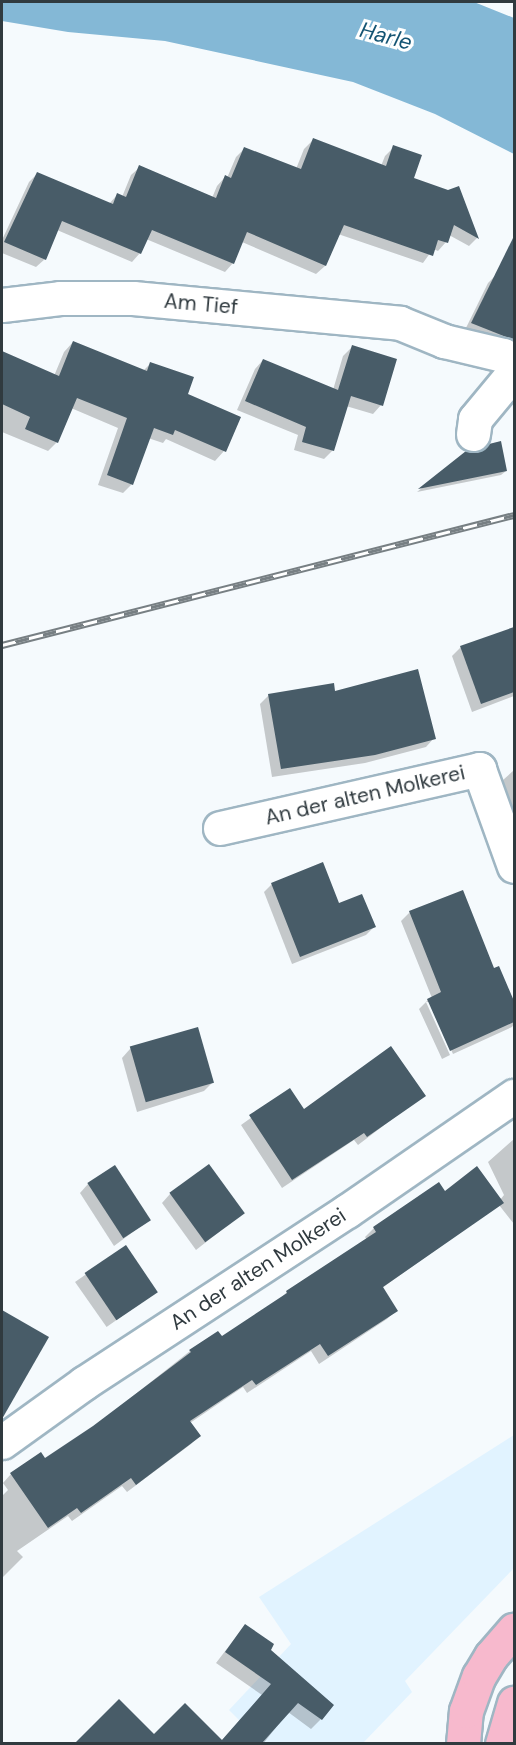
<!DOCTYPE html>
<style>
body{margin:0}
#map{position:relative;width:516px;height:1745px;overflow:hidden;background:#f5fafd;font-family:"DM Sans",sans-serif}
div>[style]{position:absolute}
[style*='--x']{left:calc(var(--x)*1px);top:calc(var(--y)*1px);width:calc(var(--w)*1px);rotate:calc(var(--a)*1deg)}
.built>*{inset:0;background:#e1f3ff}
.water>*{inset:0;background:#84b8d6}
.shadow>*{inset:0;background:#0003;transform-origin:0 0}
.building>*{inset:0;background:#485c68;transform-origin:0 0}
.roads{filter:drop-shadow(2px 0 #9fb6c3) drop-shadow(-2px 0 #9fb6c3) drop-shadow(0 2px #9fb6c3) drop-shadow(0 -2px #9fb6c3)}
.minor>*{height:33px;margin:-16.5px;padding:0 16.5px;transform-origin:16.5px;border-radius:16.5px;background:#fff}
.major>*{height:33px;margin:-16.5px;padding:0 16.5px;transform-origin:16.5px;border-radius:16.5px;background:#f7b9cd}
.rail>*{height:7px;margin-top:-3.5px;transform-origin:0;background:repeating-linear-gradient(90deg,#fff 0 14px,#777f83 0 28px);box-sizing:border-box;border-block:2px solid #777f83}
span{translate:-50% -50%;white-space:nowrap;text-align:center;line-height:1.15;-webkit-text-stroke:6px #fff;paint-order:stroke}
.street-label{font-size:21px;color:#303a3f}
.water-label{font-size:22px;color:#145473;font-style:italic}
.frame{position:absolute;inset:0;border:3px solid #303a3f;pointer-events:none}
</style>
<div id="map">
<div class="built">
<div style="clip-path:polygon(514px 1435px,514px 1568px,405px 1681px,412px 1692px,363px 1743px,262px 1743px,229px 1710px,291px 1644px,259px 1597px)"></div>
</div>
<div class="water">
<div style="clip-path:polygon(2px 2px,474px 2px,514px 18px,514px 154px,435px 114px,353px 82px,165px 41px,68px 32px,2px 21px)"></div>
</div>
<div class="shadow">
<div style="clip-path:polygon(313px 140px,381px 166px,385px 156px,394px 147px,412px 179px,448px 191px,458px 187px,477px 238px,469px 246px,449px 235px,446px 242px,438px 251px,433px 249px,423px 263px,338px 234px,325px 266px,316px 274px,242px 242px,233px 263px,225px 272px,146px 239px,140px 253px,132px 262px,57px 230px,45px 259px,36px 267px,2px 253px,2px 240px,29px 182px,37px 174px,109px 204px,117px 195px,122px 197px,131px 175px,140px 167px,212px 198px,217px 186px,225px 177px,227px 178px,236px 157px,245px 148px,296px 169px,304px 149px)"></div>
<div style="clip-path:polygon(497px 274px,514px 283px,514px 341px,506px 349px,464px 332px,488px 283px)"></div>
<div style="clip-path:polygon(73px 342px,143px 371px,151px 363px,186px 395px,239px 418px,224px 451px,215px 461px,166px 439px,163px 443px,148px 438px,132px 484px,123px 493px,98px 485px,118px 428px,71px 408px,57px 442px,48px 451px,2px 432px,2px 353px,54px 376px,64px 352px)"></div>
<div style="clip-path:polygon(352px 347px,381px 405px,373px 414px,346px 406px,333px 450px,324px 459px,294px 450px,298px 435px,237px 410px,255px 369px,263px 360px,333px 390px,343px 356px)"></div>
<div style="clip-path:polygon(467px 452px,480px 453px,506px 471px,501px 475px,417px 492px)"></div>
<div style="clip-path:polygon(514px 628px,514px 696px,472px 712px,452px 656px,461px 647px)"></div>
<div style="clip-path:polygon(334px 693px,434px 738px,426px 747px,365px 763px,272px 777px,260px 704px,269px 695px)"></div>
<div style="clip-path:polygon(514px 770px,514px 812px,503px 780px)"></div>
<div style="clip-path:polygon(272px 884px,339px 905px,374px 927px,366px 935px,292px 964px,264px 892px)"></div>
<div style="clip-path:polygon(410px 912px,493px 971px,498px 968px,514px 1004px,514px 1024px,512px 1027px,453px 1054px,430px 1002px,426px 1002px,450px 1055px,442px 1059px,419px 1009px,428px 1000px,432px 998px,401px 921px)"></div>
<div style="clip-path:polygon(130px 1049px,212px 1083px,204px 1091px,137px 1112px,122px 1058px)"></div>
<div style="clip-path:polygon(290px 1090px,304px 1111px,424px 1095px,358px 1145px,354px 1140px,282px 1188px,241px 1125px)"></div>
<div style="clip-path:polygon(514px 1139px,514px 1224px,499px 1205px,382px 1288px,396px 1310px,387px 1319px,319px 1364px,311px 1351px,247px 1393px,243px 1387px,190px 1423px,199px 1435px,191px 1444px,127px 1492px,122px 1486px,72px 1521px,68px 1516px,17px 1551px,23px 1557px,2px 1578px,2px 1496px,8px 1490px,3px 1483px,11px 1474px,44px 1460px,94px 1427px,190px 1351px,221px 1338px,278px 1301px,287px 1292px,367px 1240px,365px 1237px,374px 1228px,439px 1184px,445px 1193px,500px 1200px,504px 1195px,488px 1162px)"></div>
<div style="clip-path:polygon(88px 1184px,149px 1220px,114px 1246px,80px 1193px)"></div>
<div style="clip-path:polygon(170px 1194px,243px 1213px,196px 1250px,162px 1203px)"></div>
<div style="left:125px;top:1247px;width:55px;height:61px;rotate:55deg"></div>
<div style="clip-path:polygon(2px 1312px,47px 1337px,9px 1400px,2px 1396px)"></div>
<div style="clip-path:polygon(245px 1625px,269px 1650px,321px 1719px,311px 1729px,288px 1712px,263px 1744px,77px 1744px,119px 1701px,154px 1736px,221px 1741px,262px 1695px,216px 1663px)"></div>
</div>
<div class="building">
<div style="clip-path:polygon(313px 138px,386px 166px,393px 145px,422px 155px,414px 178px,448px 190px,459px 186px,479px 239px,454px 225px,448px 243px,438px 240px,433px 256px,344px 225px,326px 266px,247px 232px,234px 264px,152px 230px,141px 254px,62px 221px,46px 260px,4px 242px,37px 172px,113px 204px,117px 193px,126px 197px,139px 165px,216px 198px,225px 175px,231px 178px,244px 147px,301px 169px)"></div>
<div style="clip-path:polygon(514px 236px,514px 340px,471px 323px)"></div>
<div style="clip-path:polygon(73px 341px,147px 371px,150px 362px,194px 377px,188px 394px,241px 417px,226px 452px,175px 430px,173px 435px,154px 428px,133px 485px,107px 475px,127px 418px,77px 398px,58px 443px,25px 429px,30px 417px,2px 404px,2px 351px,59px 376px)"></div>
<div style="clip-path:polygon(352px 345px,397px 359px,383px 406px,351px 396px,334px 451px,302px 442px,306px 427px,245px 401px,263px 359px,338px 390px)"></div>
<div style="clip-path:polygon(501px 441px,507px 471px,418px 489px,466px 451px,480px 451px,489px 444px)"></div>
<div style="clip-path:polygon(514px 627px,514px 692px,481px 704px,460px 646px)"></div>
<div style="clip-path:polygon(418px 669px,436px 739px,375px 755px,281px 769px,268px 694px,334px 683px,335px 691px)"></div>
<div style="clip-path:polygon(323px 862px,339px 903px,362px 894px,376px 927px,300px 957px,271px 883px)"></div>
<div style="clip-path:polygon(463px 890px,494px 968px,499px 966px,514px 1001px,514px 1022px,450px 1051px,427px 999px,441px 992px,409px 911px)"></div>
<div style="left:198px;top:1027px;width:58px;height:71px;rotate:74deg"></div>
<div style="clip-path:polygon(391px 1046px,426px 1096px,367px 1137px,364px 1133px,292px 1180px,249px 1115px,290px 1088px,304px 1109px)"></div>
<div style="left:209px;top:1164px;width:61px;height:49px;rotate:54deg"></div>
<div style="left:115px;top:1165px;width:66px;height:33px;rotate:57deg"></div>
<div style="clip-path:polygon(477px 1166px,504px 1203px,383px 1287px,398px 1311px,328px 1356px,320px 1344px,256px 1385px,252px 1380px,190px 1421px,201px 1436px,136px 1485px,131px 1478px,81px 1513px,77px 1508px,48px 1528px,10px 1473px,41px 1452px,45px 1458px,93px 1426px,191px 1352px,189px 1350px,218px 1331px,222px 1336px,287px 1293px,286px 1291px,376px 1232px,373px 1227px,439px 1182px,445px 1191px)"></div>
<div style="left:126px;top:1245px;width:57px;height:50px;rotate:56deg"></div>
<div style="clip-path:polygon(2px 1310px,49px 1337px,2px 1419px)"></div>
<div style="clip-path:polygon(245px 1624px,274px 1644px,271px 1650px,334px 1705px,322px 1720px,298px 1703px,262px 1743px,75px 1743px,119px 1699px,154px 1734px,185px 1703px,222px 1740px,271px 1684px,225px 1652px)"></div>
</div>
<div class="roads">
<div class="minor">
<div style="--x:2;--y:305;--w:58;--a:-6.9"></div>
<div style="--x:60;--y:298;--w:73;--a:0"></div>
<div style="--x:133;--y:298;--w:268;--a:5.3"></div>
<div style="--x:400;--y:323;--w:48;--a:22.2"></div>
<div style="--x:444;--y:341;--w:61;--a:13.3"></div>
<div style="--x:503;--y:355;--w:13;--a:32"></div>
<div style="--x:473;--y:434;--w:15;--a:-82"></div>
<div style="--x:475;--y:419;--w:61;--a:-50.3"></div>
<div style="--x:220;--y:828;--w:266;--a:-12.8"></div>
<div style="--x:479;--y:769;--w:103;--a:70.2"></div>
<div style="--x:2;--y:1442;--w:101;--a:-35.7"></div>
<div style="--x:84;--y:1383;--w:314;--a:-33.2"></div>
<div style="--x:347;--y:1211;--w:203;--a:-34.6"></div>
</div>
<div class="major">
<div style="--x:463;--y:1744;--w:33;--a:-85"></div>
<div style="--x:466;--y:1711;--w:37;--a:-70"></div>
<div style="--x:479;--y:1676;--w:23;--a:-59"></div>
<div style="--x:491;--y:1656;--w:35;--a:-49"></div>
<div style="--x:502;--y:1744;--w:43;--a:-73.7"></div>
</div>
</div>
<div class="rail">
<div style="--x:2;--y:645;--w:528;--a:-14.25"></div>
</div>
<div class="street-label">
<span style="left:201px;top:304px;rotate:5deg">Am Tief</span>
<span style="left:365px;top:795px;rotate:-13deg">An der alten Molkerei</span>
<span style="left:258px;top:1269px;rotate:-33deg">An der alten Molkerei</span>
</div>
<div class="water-label">
<span style="left:386px;top:36px;rotate:15deg">Harle</span>
</div>
<div class="frame"></div>
</div>
